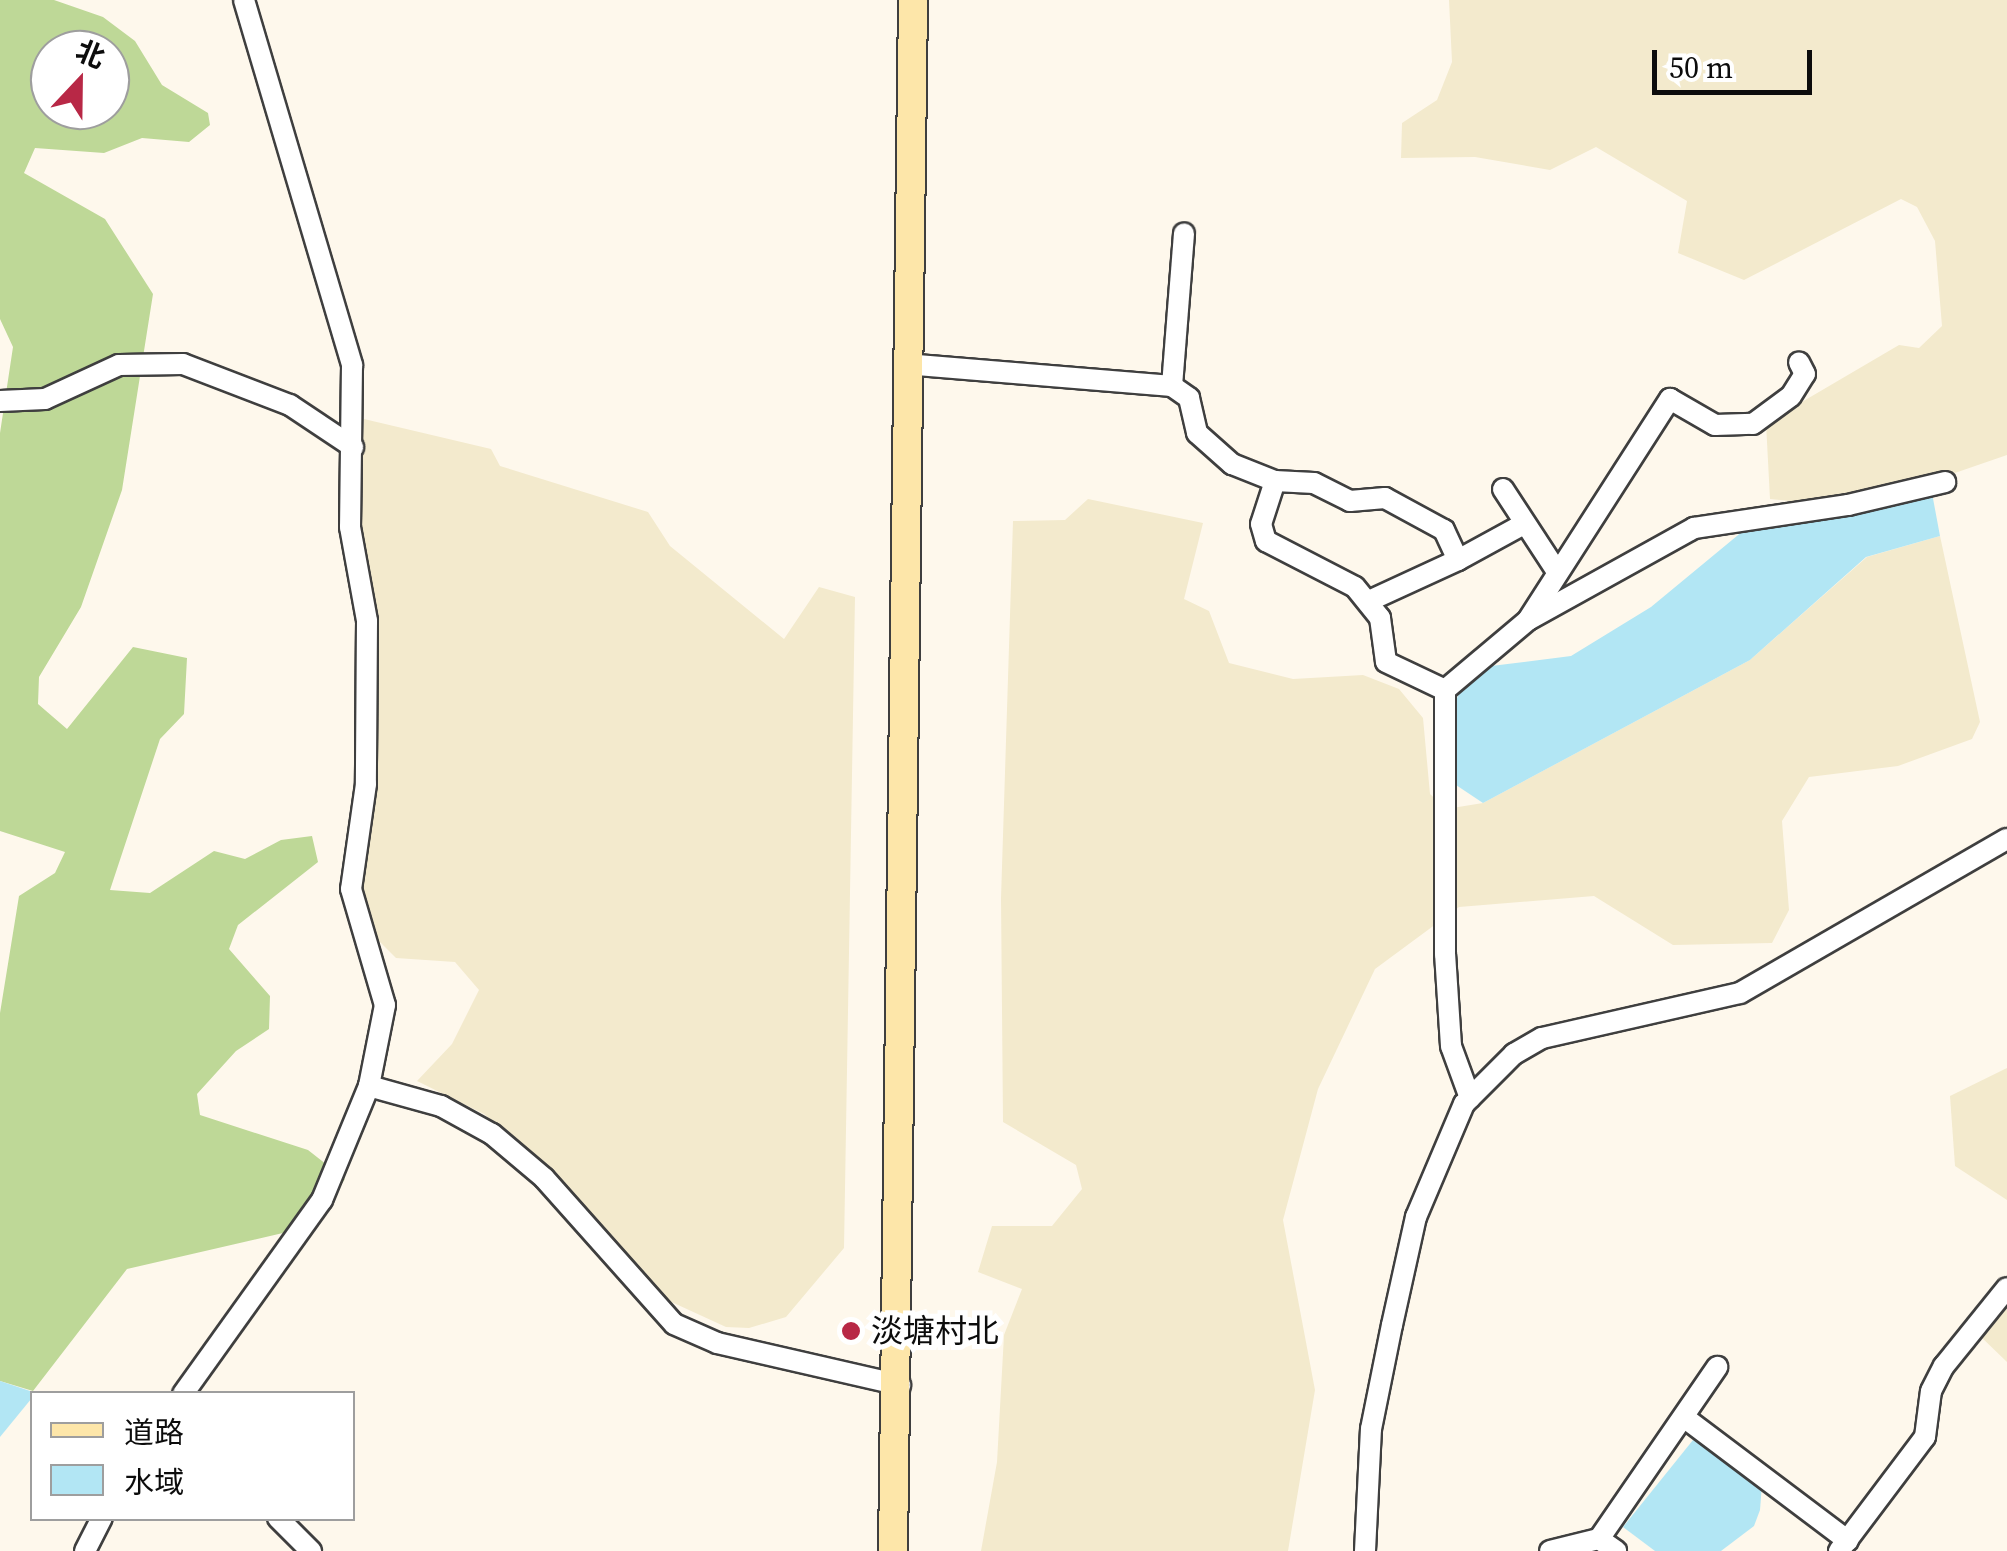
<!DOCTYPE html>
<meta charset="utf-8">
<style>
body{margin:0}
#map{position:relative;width:2007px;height:1551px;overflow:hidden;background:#fef8ec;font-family:"Source Serif 4","Noto Sans SC",serif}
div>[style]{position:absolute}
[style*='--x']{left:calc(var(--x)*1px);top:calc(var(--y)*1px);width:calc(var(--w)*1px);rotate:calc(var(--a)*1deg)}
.farmland>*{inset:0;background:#f3eacd}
.forest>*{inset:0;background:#bed897}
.water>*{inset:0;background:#b2e6f4}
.roads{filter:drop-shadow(2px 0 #3f3f3f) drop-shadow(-2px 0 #3f3f3f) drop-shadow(0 2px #3f3f3f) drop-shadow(0 -2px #3f3f3f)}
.street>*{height:20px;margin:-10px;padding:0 10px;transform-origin:10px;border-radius:10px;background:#fff}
.secondary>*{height:28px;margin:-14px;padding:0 14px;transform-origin:14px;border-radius:14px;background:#fde6a9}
.dots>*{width:28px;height:28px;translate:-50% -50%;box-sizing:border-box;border:5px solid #fff;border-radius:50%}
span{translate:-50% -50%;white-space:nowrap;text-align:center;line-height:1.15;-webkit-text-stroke:10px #fff;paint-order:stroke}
.poi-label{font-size:32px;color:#0c0c0c}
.left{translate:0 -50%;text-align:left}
.legend{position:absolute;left:30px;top:1391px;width:325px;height:130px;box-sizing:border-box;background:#fff;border:2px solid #9e9e9e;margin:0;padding:12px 18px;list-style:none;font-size:30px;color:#0c0c0c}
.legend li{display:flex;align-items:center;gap:20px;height:50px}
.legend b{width:50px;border:2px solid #9e9e9e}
.north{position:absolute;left:30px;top:30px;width:100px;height:100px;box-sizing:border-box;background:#fff;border:2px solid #9e9e9e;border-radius:50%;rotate:22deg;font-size:28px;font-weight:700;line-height:40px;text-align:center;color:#0c0c0c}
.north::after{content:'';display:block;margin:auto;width:35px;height:45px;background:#b82846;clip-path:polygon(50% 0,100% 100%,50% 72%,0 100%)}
.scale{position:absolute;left:1652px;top:50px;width:160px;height:45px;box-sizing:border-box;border:5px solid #0c0c0c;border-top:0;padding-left:12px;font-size:30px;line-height:35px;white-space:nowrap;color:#0c0c0c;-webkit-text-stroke:8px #fff;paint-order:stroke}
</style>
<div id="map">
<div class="farmland">
<div style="clip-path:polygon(1449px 0,2007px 0,2007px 455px,1949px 475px,1817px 504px,1770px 499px,1766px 423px,1899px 345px,1919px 348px,1942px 326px,1935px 241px,1917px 207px,1901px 199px,1744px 280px,1678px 253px,1687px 201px,1596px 147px,1550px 170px,1475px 157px,1401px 158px,1402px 123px,1437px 100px,1452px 62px)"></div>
<div style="clip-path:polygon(364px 419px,491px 449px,500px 466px,648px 512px,670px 546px,784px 639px,819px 587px,855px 597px,844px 1248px,786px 1317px,749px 1328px,726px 1327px,665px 1299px,524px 1147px,484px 1114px,417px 1081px,452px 1044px,479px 990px,455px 962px,396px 958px,371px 933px,358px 885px,378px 764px,356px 529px)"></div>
<div style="clip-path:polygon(1088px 499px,1203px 523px,1184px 599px,1209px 611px,1229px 663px,1293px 679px,1363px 675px,1399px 689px,1423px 718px,1430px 794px,1446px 809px,1483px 803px,1750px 660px,1867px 557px,1940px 536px,1980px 722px,1972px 739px,1898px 766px,1809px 777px,1782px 821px,1789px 910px,1772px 943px,1673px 945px,1594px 896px,1459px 907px,1375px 969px,1318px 1089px,1283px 1220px,1315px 1390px,1288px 1551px,981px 1551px,997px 1462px,1004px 1335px,1022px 1289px,978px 1272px,992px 1226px,1052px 1226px,1082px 1189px,1076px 1165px,1003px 1122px,1001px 898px,1013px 521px,1065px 520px)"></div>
<div style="clip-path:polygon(2007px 1068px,2007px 1200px,1955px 1166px,1950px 1096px)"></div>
<div style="clip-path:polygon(2007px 1298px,2007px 1362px,1979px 1335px)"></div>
</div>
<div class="forest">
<div style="clip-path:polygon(evenodd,0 0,54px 0,103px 17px,135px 41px,162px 85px,208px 113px,210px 125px,189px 142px,142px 138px,104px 153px,35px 148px,24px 173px,105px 219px,153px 294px,122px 490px,81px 607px,39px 677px,38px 704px,67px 729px,133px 647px,187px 658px,184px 714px,160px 739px,110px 890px,150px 893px,214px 851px,245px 859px,281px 840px,312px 836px,318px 862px,238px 925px,229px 949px,270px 996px,269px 1029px,236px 1051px,197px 1094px,200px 1115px,308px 1150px,345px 1179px,313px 1226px,127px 1269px,33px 1391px,0 1381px,0 1013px,19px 896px,55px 873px,65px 852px,0 831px,0 433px,13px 347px,0 319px,0 0,50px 50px,110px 50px,110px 110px,50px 110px,50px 50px)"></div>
</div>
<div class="water">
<div style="clip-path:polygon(1932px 493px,1940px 536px,1866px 557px,1750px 660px,1483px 803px,1456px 785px,1452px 710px,1463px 684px,1483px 667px,1571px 656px,1651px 607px,1749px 526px)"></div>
<div style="clip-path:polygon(0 1381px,36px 1393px,0 1437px)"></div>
<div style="clip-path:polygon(1693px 1440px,1762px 1484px,1760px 1510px,1754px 1526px,1721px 1551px,1655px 1551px,1623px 1527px)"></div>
</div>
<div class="roads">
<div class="street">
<div style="--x:244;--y:0;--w:381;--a:73.5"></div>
<div style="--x:352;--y:365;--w:162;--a:90.7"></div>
<div style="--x:350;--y:527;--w:96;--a:79.7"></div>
<div style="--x:367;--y:621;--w:163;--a:90.4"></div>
<div style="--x:366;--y:784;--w:106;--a:98.1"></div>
<div style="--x:351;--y:889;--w:121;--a:73.7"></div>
<div style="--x:385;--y:1005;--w:83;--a:101.2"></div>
<div style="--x:905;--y:364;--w:268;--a:4.7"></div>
<div style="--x:1172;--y:386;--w:21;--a:35"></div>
<div style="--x:1189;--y:398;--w:36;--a:77"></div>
<div style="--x:1197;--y:433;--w:47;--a:41.5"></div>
<div style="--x:1232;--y:464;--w:46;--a:21.6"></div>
<div style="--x:1275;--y:481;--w:39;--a:3"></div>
<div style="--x:1314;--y:483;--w:40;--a:26.6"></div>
<div style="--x:1350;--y:501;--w:35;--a:-5"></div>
<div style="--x:1385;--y:498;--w:67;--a:28.5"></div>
<div style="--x:1444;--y:530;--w:33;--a:65"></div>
<div style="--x:1458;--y:560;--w:73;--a:-28.7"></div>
<div style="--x:1172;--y:386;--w:153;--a:-85.5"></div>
<div style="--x:0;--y:401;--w:45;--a:-2.5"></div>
<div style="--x:45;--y:399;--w:81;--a:-24.7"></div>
<div style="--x:119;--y:365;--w:64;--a:-0.9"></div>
<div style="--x:183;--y:364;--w:115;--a:21"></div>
<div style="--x:290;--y:405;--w:76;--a:33.7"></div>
<div style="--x:1275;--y:481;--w:45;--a:108"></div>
<div style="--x:1261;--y:524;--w:18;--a:74"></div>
<div style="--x:1266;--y:541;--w:100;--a:27.3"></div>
<div style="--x:1355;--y:587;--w:40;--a:51"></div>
<div style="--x:1380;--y:618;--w:44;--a:82.2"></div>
<div style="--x:1386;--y:662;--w:65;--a:25.4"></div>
<div style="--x:1503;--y:489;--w:100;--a:56.8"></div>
<div style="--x:1371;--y:600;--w:96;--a:-24.7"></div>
<div style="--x:1530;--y:619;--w:188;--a:-29"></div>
<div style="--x:1694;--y:528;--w:156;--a:-8.5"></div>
<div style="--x:1848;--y:505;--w:100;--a:-13.3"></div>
<div style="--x:1470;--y:1098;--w:55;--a:-110.1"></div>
<div style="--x:1451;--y:1046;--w:92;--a:-93.7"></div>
<div style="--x:1445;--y:954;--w:264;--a:-90"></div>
<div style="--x:1445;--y:690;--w:109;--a:-40.1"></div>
<div style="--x:1528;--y:620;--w:263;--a:-57.3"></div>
<div style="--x:1670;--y:399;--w:52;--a:30"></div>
<div style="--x:1715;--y:425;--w:38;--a:-2"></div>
<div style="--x:1753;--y:424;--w:47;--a:-36.4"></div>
<div style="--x:1791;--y:396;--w:26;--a:-58"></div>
<div style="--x:1805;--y:374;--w:13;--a:-117"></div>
<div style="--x:183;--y:1394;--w:239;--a:-54.4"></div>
<div style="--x:322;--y:1200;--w:123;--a:-67.6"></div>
<div style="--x:369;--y:1086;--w:75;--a:15.5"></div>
<div style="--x:441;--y:1106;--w:58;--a:28.8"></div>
<div style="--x:492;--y:1134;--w:68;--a:40.2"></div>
<div style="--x:544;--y:1178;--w:195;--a:48.3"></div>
<div style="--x:674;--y:1324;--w:47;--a:23.8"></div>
<div style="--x:717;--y:1343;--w:188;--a:12.9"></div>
<div style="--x:1685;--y:1418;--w:204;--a:37"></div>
<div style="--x:278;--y:1518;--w:47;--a:45"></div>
<div style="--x:1599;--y:1539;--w:21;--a:35"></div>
<div style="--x:85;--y:1551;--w:37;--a:-63"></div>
<div style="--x:1365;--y:1551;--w:122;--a:-87.2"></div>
<div style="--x:1371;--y:1429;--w:106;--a:-78.6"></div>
<div style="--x:1392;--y:1325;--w:111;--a:-77.5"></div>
<div style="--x:1416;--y:1217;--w:123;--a:-67"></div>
<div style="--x:1464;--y:1104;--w:71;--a:-45"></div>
<div style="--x:1514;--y:1054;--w:32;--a:-30"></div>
<div style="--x:1542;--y:1038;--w:203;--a:-12.8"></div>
<div style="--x:1740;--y:993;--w:308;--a:-30"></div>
<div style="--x:1550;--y:1551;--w:50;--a:-13.8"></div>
<div style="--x:1599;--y:1539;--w:209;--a:-55.5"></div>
<div style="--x:1839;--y:1551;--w:143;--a:-53"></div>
<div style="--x:1925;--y:1437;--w:46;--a:-82.6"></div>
<div style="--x:1931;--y:1391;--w:28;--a:-63"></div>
<div style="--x:1944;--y:1366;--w:100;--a:-51.1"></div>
</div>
<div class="secondary">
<div style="--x:893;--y:1551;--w:1551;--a:-89.26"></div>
</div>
</div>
<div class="dots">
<div style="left:851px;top:1331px;background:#b82846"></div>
</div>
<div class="poi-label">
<span class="left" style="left:871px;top:1331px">淡塘村北</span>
</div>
<ul class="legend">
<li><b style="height:12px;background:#fde6a9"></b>道路</li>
<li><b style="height:28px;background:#b2e6f4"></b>水域</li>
</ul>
<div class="north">北</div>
<div class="scale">50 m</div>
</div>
